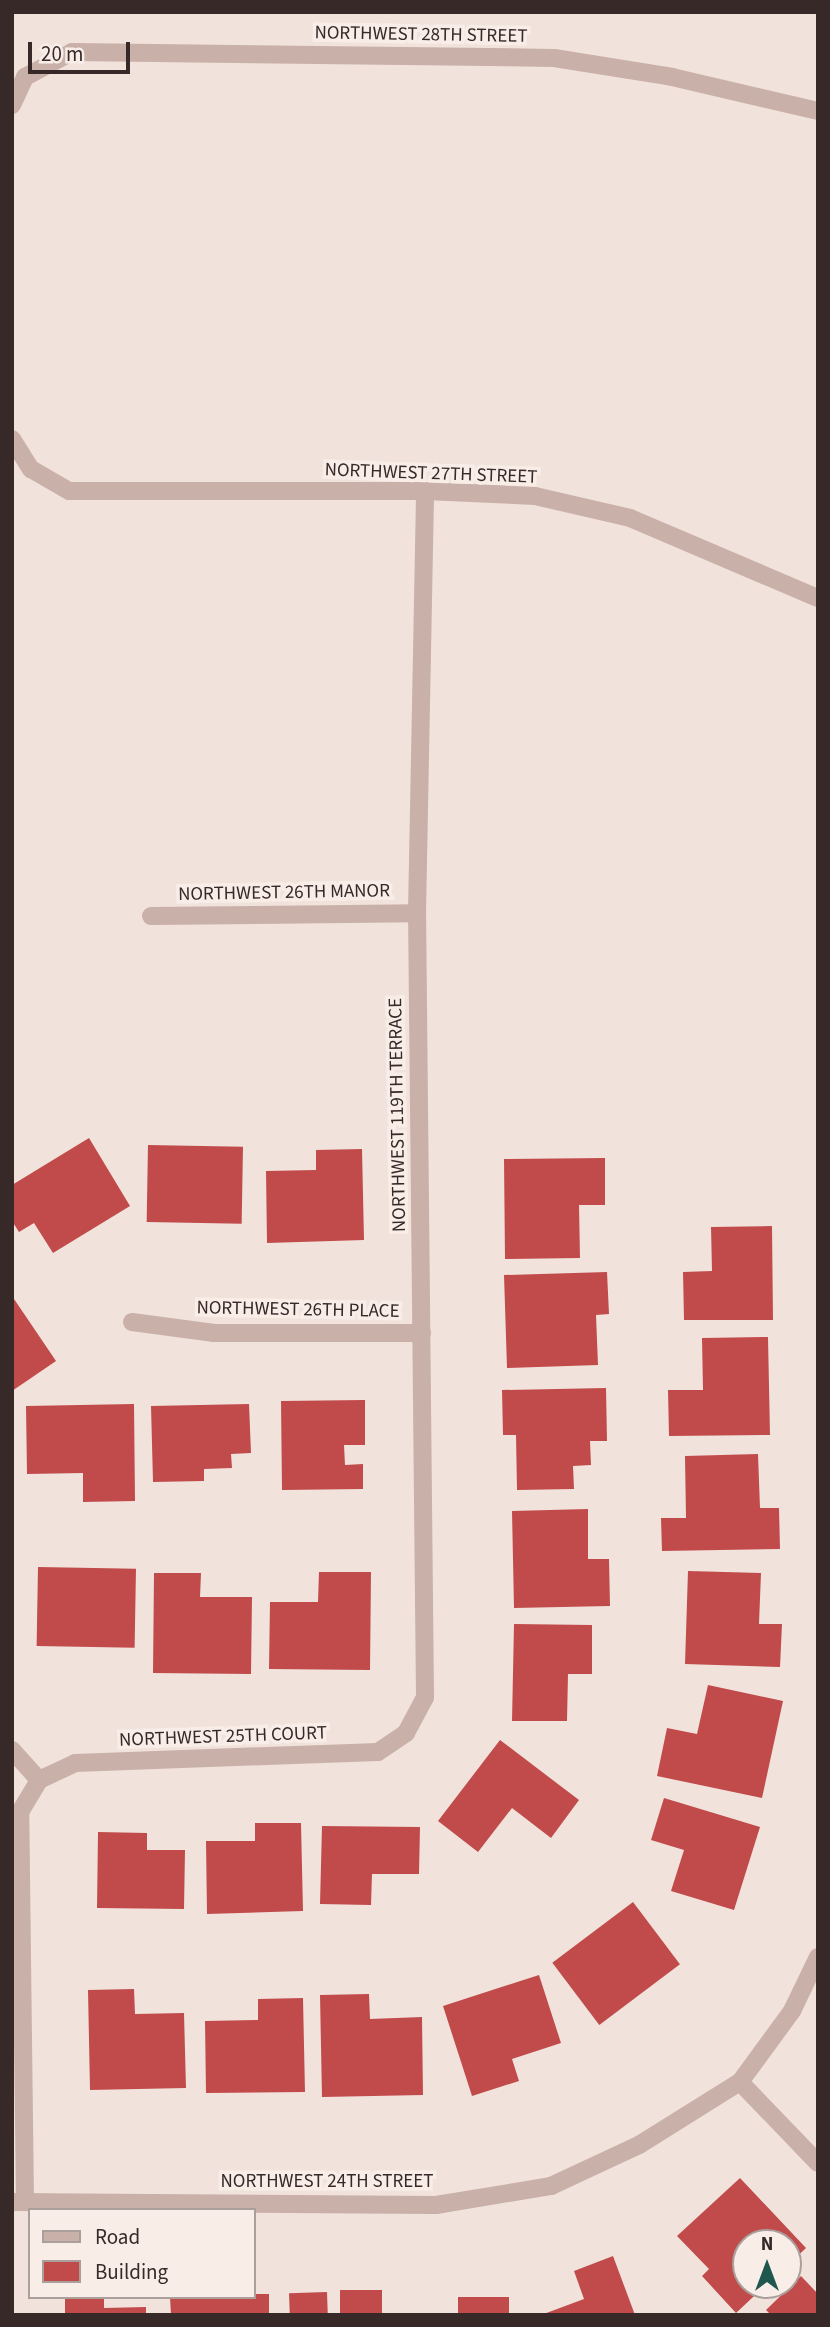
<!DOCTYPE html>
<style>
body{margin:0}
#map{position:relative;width:830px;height:2327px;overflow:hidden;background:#f1e2dc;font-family:"Source Sans 3",sans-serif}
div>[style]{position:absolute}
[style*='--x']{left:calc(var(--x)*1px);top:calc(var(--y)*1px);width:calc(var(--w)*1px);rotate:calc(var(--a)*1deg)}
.building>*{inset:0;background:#c14b4a;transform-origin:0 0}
.minor>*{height:18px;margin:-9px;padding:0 9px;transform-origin:9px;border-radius:9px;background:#c9b0a8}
span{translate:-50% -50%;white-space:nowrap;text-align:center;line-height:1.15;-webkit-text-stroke:7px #f9ede8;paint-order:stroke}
.street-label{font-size:19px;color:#362928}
.frame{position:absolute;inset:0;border:14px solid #362928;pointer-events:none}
.legend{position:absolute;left:28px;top:2208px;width:228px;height:91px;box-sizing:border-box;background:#f9ede8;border:2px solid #ab9f9b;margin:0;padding:9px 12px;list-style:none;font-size:21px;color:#362928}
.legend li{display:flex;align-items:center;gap:14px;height:35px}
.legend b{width:35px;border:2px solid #ab9f9b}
.north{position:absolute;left:732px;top:2229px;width:70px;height:70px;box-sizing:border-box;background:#f9ede8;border:2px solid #ab9f9b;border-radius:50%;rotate:0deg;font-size:19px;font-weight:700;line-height:28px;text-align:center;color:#362928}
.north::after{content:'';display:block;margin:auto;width:24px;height:32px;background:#1f564d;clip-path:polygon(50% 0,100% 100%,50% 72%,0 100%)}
.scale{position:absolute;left:28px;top:42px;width:102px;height:32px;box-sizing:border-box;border:4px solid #362928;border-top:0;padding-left:9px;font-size:21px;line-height:24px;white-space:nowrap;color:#362928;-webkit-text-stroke:5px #f9ede8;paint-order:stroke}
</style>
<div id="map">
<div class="building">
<div style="clip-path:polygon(89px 1138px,130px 1206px,53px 1253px,34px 1223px,19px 1232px,12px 1221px,12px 1185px)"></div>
<div style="left:148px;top:1145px;width:95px;height:77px;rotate:1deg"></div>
<div style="clip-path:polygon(362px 1149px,364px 1240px,267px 1243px,266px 1171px,316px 1170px,316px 1150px)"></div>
<div style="clip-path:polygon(605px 1158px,605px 1205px,579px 1205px,580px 1258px,505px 1259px,504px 1159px)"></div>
<div style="clip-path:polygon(772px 1226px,773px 1320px,684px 1320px,683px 1272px,712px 1271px,711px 1227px)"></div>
<div style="clip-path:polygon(607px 1272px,609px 1314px,596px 1315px,598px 1365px,507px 1368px,504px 1275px)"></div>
<div style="clip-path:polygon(12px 1296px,56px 1361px,12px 1391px)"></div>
<div style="clip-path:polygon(768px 1337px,770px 1435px,669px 1436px,668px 1390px,703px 1390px,702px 1338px)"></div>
<div style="clip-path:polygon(606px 1388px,607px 1441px,590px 1441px,591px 1465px,573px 1466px,574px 1489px,517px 1490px,516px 1435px,503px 1435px,502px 1390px)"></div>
<div style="clip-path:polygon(365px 1400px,365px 1445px,344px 1445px,345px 1465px,363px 1464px,363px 1489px,282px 1490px,281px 1401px)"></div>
<div style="clip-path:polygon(134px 1404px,135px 1501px,83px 1502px,83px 1473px,27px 1474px,26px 1406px)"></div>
<div style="clip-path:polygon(249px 1404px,251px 1453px,231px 1454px,232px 1468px,204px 1469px,204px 1481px,153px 1482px,151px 1406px)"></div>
<div style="clip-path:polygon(758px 1454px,760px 1508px,779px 1508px,780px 1549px,662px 1551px,661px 1518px,686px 1518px,685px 1456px)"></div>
<div style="clip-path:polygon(588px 1509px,588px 1559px,609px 1559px,610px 1606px,514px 1608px,512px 1511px)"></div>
<div style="left:38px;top:1567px;width:98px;height:79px;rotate:1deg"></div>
<div style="clip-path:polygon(688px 1571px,761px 1573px,759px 1624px,782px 1624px,780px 1667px,685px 1664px)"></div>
<div style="clip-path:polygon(319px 1572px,371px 1572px,370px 1670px,269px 1669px,270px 1602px,318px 1602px)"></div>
<div style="clip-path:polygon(154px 1573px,201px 1573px,200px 1597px,252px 1597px,251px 1674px,153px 1673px)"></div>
<div style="clip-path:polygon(514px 1624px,592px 1625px,592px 1674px,568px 1674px,567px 1721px,512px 1721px)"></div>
<div style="clip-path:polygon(708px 1685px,783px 1701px,762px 1798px,657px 1776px,667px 1728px,697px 1734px)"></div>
<div style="clip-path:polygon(500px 1740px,579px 1800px,551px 1838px,512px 1808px,478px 1852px,438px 1821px)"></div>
<div style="clip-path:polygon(664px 1798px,760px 1827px,734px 1910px,671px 1891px,684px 1850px,651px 1840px)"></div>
<div style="clip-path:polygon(255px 1823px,301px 1823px,303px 1911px,207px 1914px,206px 1841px,255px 1841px)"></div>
<div style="clip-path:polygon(322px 1826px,420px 1827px,419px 1874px,372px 1874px,371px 1905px,320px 1904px)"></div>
<div style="clip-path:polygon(98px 1832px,147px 1833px,147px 1850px,185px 1850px,184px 1909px,97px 1908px)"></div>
<div style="left:633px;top:1902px;width:78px;height:101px;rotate:53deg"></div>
<div style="clip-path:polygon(539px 1975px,561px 2043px,512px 2059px,519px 2081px,472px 2096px,443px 2006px)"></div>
<div style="clip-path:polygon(134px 1989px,135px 2014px,184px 2013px,186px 2088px,90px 2090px,88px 1990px)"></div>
<div style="clip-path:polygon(369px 1994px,370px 2019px,422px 2017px,423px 2095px,322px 2097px,320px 1995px)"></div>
<div style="clip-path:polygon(303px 1998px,305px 2092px,206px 2093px,205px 2021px,258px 2020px,258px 1999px)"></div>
<div style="clip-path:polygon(740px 2178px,806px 2248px,788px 2265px,788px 2243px,746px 2243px,746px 2285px,766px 2285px,736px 2313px,702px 2276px,709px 2269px,677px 2236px)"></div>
<div style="clip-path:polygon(613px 2256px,635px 2315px,541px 2315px,584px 2299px,574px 2271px)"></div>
<div style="clip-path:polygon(801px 2276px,818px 2294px,818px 2315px,771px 2315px,766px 2310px)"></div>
<div style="left:340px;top:2290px;width:42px;height:25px"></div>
<div style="left:327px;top:2292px;width:23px;height:38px;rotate:88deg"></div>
<div style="clip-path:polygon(254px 2294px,269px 2294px,269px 2315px,171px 2315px,170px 2297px,254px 2297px)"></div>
<div style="clip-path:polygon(65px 2297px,104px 2297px,104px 2308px,146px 2307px,146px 2315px,65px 2315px)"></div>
<div style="left:509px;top:2297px;width:18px;height:51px;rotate:90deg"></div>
</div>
<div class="minor">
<div style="--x:12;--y:105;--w:31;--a:-65"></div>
<div style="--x:25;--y:77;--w:53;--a:-28"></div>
<div style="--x:72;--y:52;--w:482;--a:0.7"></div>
<div style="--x:554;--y:58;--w:120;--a:9.1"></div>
<div style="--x:672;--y:77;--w:150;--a:13.1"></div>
<div style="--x:12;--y:439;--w:36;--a:58"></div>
<div style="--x:31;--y:469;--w:44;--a:30.1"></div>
<div style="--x:69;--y:491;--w:356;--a:0"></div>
<div style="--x:425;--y:491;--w:110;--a:2.6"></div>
<div style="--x:535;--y:496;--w:98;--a:13"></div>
<div style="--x:630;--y:518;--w:204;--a:23.1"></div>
<div style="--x:151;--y:916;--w:266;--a:-0.6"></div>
<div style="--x:132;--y:1322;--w:83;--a:7.6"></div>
<div style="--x:214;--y:1333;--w:208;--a:0"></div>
<div style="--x:12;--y:1750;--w:40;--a:48"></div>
<div style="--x:39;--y:1780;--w:40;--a:-25"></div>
<div style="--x:75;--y:1763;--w:303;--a:-2.1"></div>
<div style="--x:378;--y:1752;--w:34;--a:-34"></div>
<div style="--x:406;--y:1733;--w:40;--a:-62"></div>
<div style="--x:425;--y:1698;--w:785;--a:-90.58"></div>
<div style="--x:417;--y:913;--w:422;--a:-88.9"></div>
<div style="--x:740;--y:2082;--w:112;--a:46.1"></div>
<div style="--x:12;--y:2202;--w:424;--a:0.4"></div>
<div style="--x:436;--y:2205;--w:117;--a:-9.4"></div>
<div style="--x:551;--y:2186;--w:97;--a:-25"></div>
<div style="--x:639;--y:2145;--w:119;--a:-32"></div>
<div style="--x:740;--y:2082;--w:88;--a:-53.8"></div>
<div style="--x:792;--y:2011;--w:60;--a:-64.3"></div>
<div style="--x:25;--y:2202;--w:390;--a:-90.7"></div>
<div style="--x:20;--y:1812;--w:37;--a:-59"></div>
</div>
<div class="street-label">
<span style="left:421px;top:35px;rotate:1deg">NORTHWEST 28TH STREET</span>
<span style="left:431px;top:474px;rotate:2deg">NORTHWEST 27TH STREET</span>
<span style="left:284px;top:893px;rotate:-1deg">NORTHWEST 26TH MANOR</span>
<span style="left:398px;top:1115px;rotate:-91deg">NORTHWEST 119TH TERRACE</span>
<span style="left:298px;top:1310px;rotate:1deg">NORTHWEST 26TH PLACE</span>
<span style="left:223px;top:1737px;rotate:-2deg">NORTHWEST 25TH COURT</span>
<span style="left:327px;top:2182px">NORTHWEST 24TH STREET</span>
</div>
<div class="frame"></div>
<ul class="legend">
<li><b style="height:9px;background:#c9b0a8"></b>Road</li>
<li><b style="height:19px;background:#c14b4a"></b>Building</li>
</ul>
<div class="north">N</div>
<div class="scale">20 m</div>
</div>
